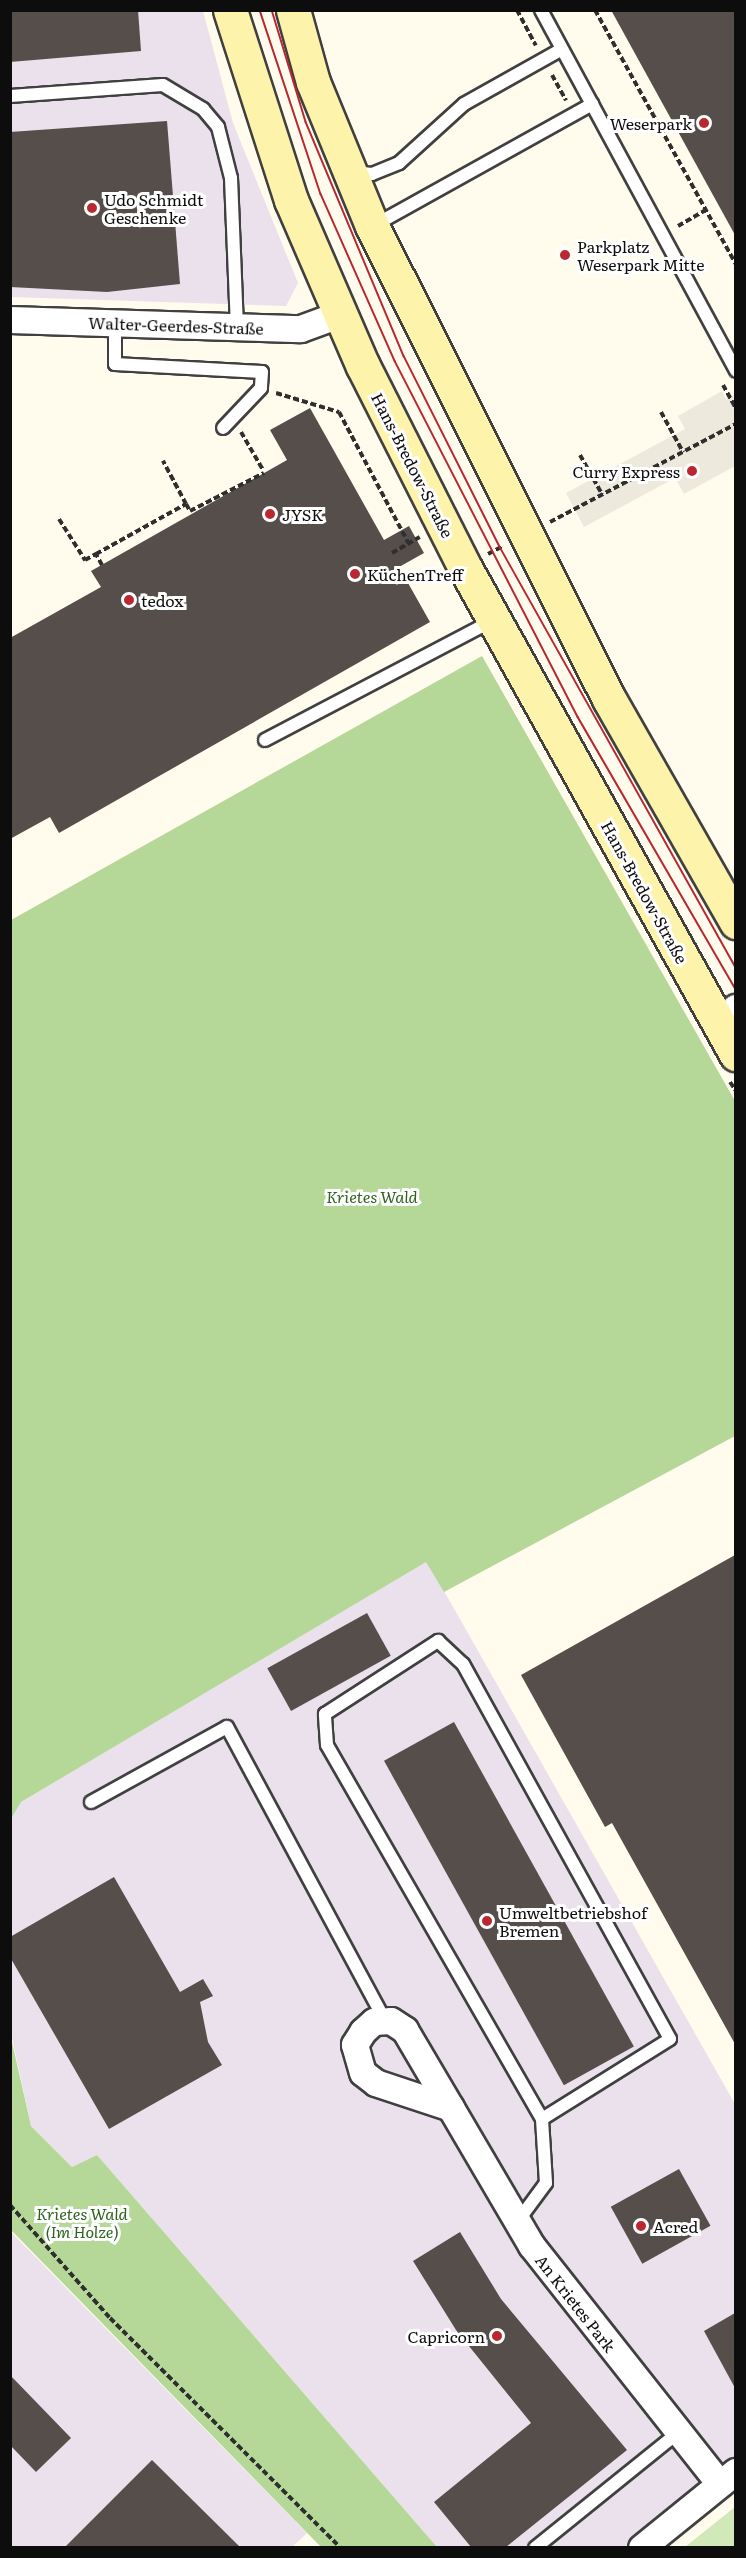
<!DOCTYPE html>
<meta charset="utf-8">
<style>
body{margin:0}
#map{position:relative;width:746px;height:2558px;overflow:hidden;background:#fffbed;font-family:Literata,serif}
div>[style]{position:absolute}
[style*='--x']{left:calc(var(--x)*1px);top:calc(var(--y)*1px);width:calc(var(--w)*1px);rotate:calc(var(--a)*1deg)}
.industrial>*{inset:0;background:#eae1ec}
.green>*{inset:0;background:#d1e8b8}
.forest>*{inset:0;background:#b5d898}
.plaza>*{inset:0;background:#eee9dd}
.building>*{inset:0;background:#554e4a;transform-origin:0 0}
.path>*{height:4px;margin-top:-2px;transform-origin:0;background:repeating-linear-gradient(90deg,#2f2f2f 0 6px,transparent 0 9px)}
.roads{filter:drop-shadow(2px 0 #404040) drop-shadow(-2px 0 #404040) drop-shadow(0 2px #404040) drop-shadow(0 -2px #404040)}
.service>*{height:12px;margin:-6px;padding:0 6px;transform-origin:6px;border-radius:6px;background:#fff}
.minor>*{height:26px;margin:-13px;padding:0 13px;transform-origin:13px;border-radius:13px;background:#fff}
.secondary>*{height:33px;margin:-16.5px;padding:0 16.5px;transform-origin:16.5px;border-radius:16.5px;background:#fdf3aa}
.tram>*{height:1.5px;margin:-0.75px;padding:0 0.75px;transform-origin:0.75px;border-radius:0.75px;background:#b92831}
.dots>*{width:16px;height:16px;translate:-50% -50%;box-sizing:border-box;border:3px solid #fff;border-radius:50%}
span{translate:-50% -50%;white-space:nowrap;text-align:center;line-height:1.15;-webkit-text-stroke:6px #fff;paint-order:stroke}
.poi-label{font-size:16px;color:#0d0d0d}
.right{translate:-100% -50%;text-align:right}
.left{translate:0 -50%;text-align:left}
.street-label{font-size:16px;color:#0d0d0d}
.park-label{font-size:16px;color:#2e631f;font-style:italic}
.frame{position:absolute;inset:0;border:12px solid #0d0d0d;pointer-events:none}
</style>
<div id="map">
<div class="industrial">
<div style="clip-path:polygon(11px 11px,203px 11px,233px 123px,298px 283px,286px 306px,11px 297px)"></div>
<div style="clip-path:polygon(427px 1561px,735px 2104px,735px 2472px,642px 2547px,437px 2547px,97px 2155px,72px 2167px,31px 2126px,11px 2033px,10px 1819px,21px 1802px)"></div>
<div style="clip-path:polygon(10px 2231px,307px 2533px,292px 2547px,11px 2547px)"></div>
</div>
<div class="green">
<div style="clip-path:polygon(735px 2507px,735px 2547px,685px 2547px)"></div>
</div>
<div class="forest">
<div style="clip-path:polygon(482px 656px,735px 1101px,735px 1436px,444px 1592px,426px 1562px,21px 1802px,11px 1819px,11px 920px)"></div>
<div style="clip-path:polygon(10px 2033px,31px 2126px,72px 2167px,97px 2155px,437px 2547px,321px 2547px,11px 2230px)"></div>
</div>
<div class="plaza">
<div style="clip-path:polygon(722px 391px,726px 399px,735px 395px,735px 466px,684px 494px,675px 478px,584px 527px,566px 493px,685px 429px,678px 416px)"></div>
</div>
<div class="building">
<div style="clip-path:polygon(10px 10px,138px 10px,141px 51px,10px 62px)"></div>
<div style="clip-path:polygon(611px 10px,735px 10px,735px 235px)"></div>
<div style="clip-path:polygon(167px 121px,180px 284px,107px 292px,10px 287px,10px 132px)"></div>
<div style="clip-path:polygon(310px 408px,384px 540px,409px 526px,424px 553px,399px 567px,430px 622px,59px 833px,50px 817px,10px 839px,10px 638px,101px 587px,91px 571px,287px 460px,270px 430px)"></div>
<div style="clip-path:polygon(735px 1555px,735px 2044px,612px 1823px,605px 1827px,521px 1675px)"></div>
<div style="left:367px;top:1613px;width:49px;height:114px;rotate:61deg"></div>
<div style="left:454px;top:1722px;width:371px;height:80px;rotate:61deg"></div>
<div style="clip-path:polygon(114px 1877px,180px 1992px,203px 1979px,213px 1996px,200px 2002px,208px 2042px,222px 2065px,109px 2129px,10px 1957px,10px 1937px)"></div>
<div style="left:679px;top:2169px;width:65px;height:78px;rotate:61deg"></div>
<div style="clip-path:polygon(460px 2232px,501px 2299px,627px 2450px,506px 2547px,471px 2547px,434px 2502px,531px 2423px,456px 2330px,413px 2261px)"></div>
<div style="clip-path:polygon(735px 2313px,735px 2388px,704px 2331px)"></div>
<div style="clip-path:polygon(10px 2375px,71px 2438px,36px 2472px,10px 2445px)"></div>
<div style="clip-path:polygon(152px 2460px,240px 2547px,65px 2547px)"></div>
</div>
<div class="path">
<div style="--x:517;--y:10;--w:40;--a:62"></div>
<div style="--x:595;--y:10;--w:291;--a:61"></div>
<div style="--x:552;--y:75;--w:29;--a:61"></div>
<div style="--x:678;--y:226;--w:32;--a:-30"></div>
<div style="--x:723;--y:385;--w:26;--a:61"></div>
<div style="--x:276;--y:393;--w:66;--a:16.8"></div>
<div style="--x:339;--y:412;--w:149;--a:62.1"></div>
<div style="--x:661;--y:412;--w:46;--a:61.2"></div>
<div style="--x:241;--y:432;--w:44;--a:59.9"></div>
<div style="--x:580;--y:455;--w:45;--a:60.6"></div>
<div style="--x:186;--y:504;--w:8;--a:60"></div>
<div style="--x:190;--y:511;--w:83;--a:-27.2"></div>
<div style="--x:59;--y:519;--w:49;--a:57.6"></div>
<div style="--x:85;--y:560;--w:13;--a:-29"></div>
<div style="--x:550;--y:522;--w:210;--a:-27.8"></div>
<div style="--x:392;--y:553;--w:32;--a:-30"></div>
<div style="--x:488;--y:554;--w:17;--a:-28"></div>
<div style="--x:102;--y:565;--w:13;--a:-119"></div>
<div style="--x:96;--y:554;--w:103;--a:-29.1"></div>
<div style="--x:186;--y:504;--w:49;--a:-118.1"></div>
<div style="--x:730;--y:1082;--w:11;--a:56"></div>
<div style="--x:10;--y:2205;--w:151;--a:48.5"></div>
<div style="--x:110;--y:2318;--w:326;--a:44.9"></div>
</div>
<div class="roads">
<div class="service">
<div style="--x:541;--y:10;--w:410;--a:61.6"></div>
<div style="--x:10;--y:96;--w:153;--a:-4.1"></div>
<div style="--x:163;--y:85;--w:47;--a:31"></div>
<div style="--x:203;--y:109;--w:23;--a:50"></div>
<div style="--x:218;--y:127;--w:53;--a:75.7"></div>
<div style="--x:231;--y:178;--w:149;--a:87.7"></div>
<div style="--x:353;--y:172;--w:19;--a:6"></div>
<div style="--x:372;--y:174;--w:29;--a:-22"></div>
<div style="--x:399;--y:163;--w:88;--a:-42.2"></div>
<div style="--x:464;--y:104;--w:112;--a:-29.3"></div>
<div style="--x:373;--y:226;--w:251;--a:-29.1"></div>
<div style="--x:115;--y:322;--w:42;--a:90"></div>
<div style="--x:115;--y:364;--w:147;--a:3.1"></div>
<div style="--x:262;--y:372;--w:16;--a:94"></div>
<div style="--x:261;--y:388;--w:55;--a:133.5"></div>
<div style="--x:265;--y:740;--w:256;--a:-27.7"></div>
<div style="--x:91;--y:1802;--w:155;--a:-28.9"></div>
<div style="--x:227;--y:1727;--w:334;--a:61.7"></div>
<div style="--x:518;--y:2221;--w:47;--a:-53.6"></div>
<div style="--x:546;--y:2183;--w:64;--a:-93.6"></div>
<div style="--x:542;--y:2119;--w:431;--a:-119.9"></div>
<div style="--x:327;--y:1745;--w:31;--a:-94"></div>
<div style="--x:325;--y:1714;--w:135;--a:-32.9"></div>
<div style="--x:438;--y:1641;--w:34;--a:43"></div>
<div style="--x:463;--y:1664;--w:428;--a:61.1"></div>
<div style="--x:670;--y:2039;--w:151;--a:148"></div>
<div style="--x:535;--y:2548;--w:185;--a:-38.9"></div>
</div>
<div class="minor">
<div style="--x:10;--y:320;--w:291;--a:1.8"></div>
<div style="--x:301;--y:329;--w:40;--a:-20.2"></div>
<div style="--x:722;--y:1030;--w:26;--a:-58"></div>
<div style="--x:451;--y:2108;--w:79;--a:-161.6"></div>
<div style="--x:376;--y:2083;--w:16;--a:-142"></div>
<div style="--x:363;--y:2073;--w:29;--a:-106"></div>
<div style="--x:355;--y:2045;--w:15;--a:-58"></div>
<div style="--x:363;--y:2032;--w:15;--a:-42"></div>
<div style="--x:374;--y:2022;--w:17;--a:-3"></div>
<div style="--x:391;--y:2021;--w:17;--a:33"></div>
<div style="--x:405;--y:2030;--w:91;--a:59.5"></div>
<div style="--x:451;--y:2108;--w:160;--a:59.6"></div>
<div style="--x:532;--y:2246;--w:303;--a:51.7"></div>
<div style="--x:642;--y:2548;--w:121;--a:-39"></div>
</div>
<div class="secondary">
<div style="--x:230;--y:10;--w:200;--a:72.2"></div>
<div style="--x:291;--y:200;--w:181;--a:66.6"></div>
<div style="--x:363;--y:366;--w:224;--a:63.2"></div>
<div style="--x:464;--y:566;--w:559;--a:60.87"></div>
<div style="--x:293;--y:10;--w:75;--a:74.5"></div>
<div style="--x:313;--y:82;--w:156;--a:67.7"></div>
<div style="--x:372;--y:226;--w:529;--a:63.39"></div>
<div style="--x:609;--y:699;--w:257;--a:60.3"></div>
</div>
</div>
<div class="tram">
<div style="--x:260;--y:10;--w:194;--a:71.7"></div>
<div style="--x:321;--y:194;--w:183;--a:66.1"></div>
<div style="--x:395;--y:361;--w:400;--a:62.8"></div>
<div style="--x:578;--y:717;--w:315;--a:59.9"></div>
<div style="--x:272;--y:10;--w:117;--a:73.1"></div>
<div style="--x:306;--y:122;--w:254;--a:67.3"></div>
<div style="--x:404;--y:356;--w:214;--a:63.3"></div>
<div style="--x:500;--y:547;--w:482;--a:60.7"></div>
</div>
<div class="dots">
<div style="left:704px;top:123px;background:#b92831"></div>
<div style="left:92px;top:208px;background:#b92831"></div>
<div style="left:565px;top:255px;background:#b92831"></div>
<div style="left:692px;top:471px;background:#b92831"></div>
<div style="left:270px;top:514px;background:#b92831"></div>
<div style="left:355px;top:574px;background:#b92831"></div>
<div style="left:129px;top:600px;background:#b92831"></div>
<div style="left:487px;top:1921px;background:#b92831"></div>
<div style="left:641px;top:2226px;background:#b92831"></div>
<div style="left:497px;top:2336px;background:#b92831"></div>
</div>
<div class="poi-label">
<span class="right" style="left:692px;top:123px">Weserpark</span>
<span class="left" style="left:104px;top:208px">Udo Schmidt<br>Geschenke</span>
<span class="left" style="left:577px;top:255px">Parkplatz<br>Weserpark Mitte</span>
<span class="right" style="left:680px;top:471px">Curry Express</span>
<span class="left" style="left:282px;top:514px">JYSK</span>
<span class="left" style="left:367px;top:574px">KüchenTreff</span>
<span class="left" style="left:141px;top:600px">tedox</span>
<span class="left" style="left:499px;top:1921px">Umweltbetriebshof<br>Bremen</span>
<span class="left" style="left:653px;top:2226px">Acred</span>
<span class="right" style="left:485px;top:2336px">Capricorn</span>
</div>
<div class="street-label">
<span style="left:176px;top:325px;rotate:2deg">Walter-Geerdes-Straße</span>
<span style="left:413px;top:465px;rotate:63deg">Hans-Bredow-Straße</span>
<span style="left:645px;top:892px;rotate:61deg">Hans-Bredow-Straße</span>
<span style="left:576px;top:2303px;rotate:52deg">An Krietes Park</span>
</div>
<div class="park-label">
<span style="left:372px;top:1196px">Krietes Wald</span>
<span style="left:82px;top:2222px">Krietes Wald<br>(Im Holze)</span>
</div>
<div class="frame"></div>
</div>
